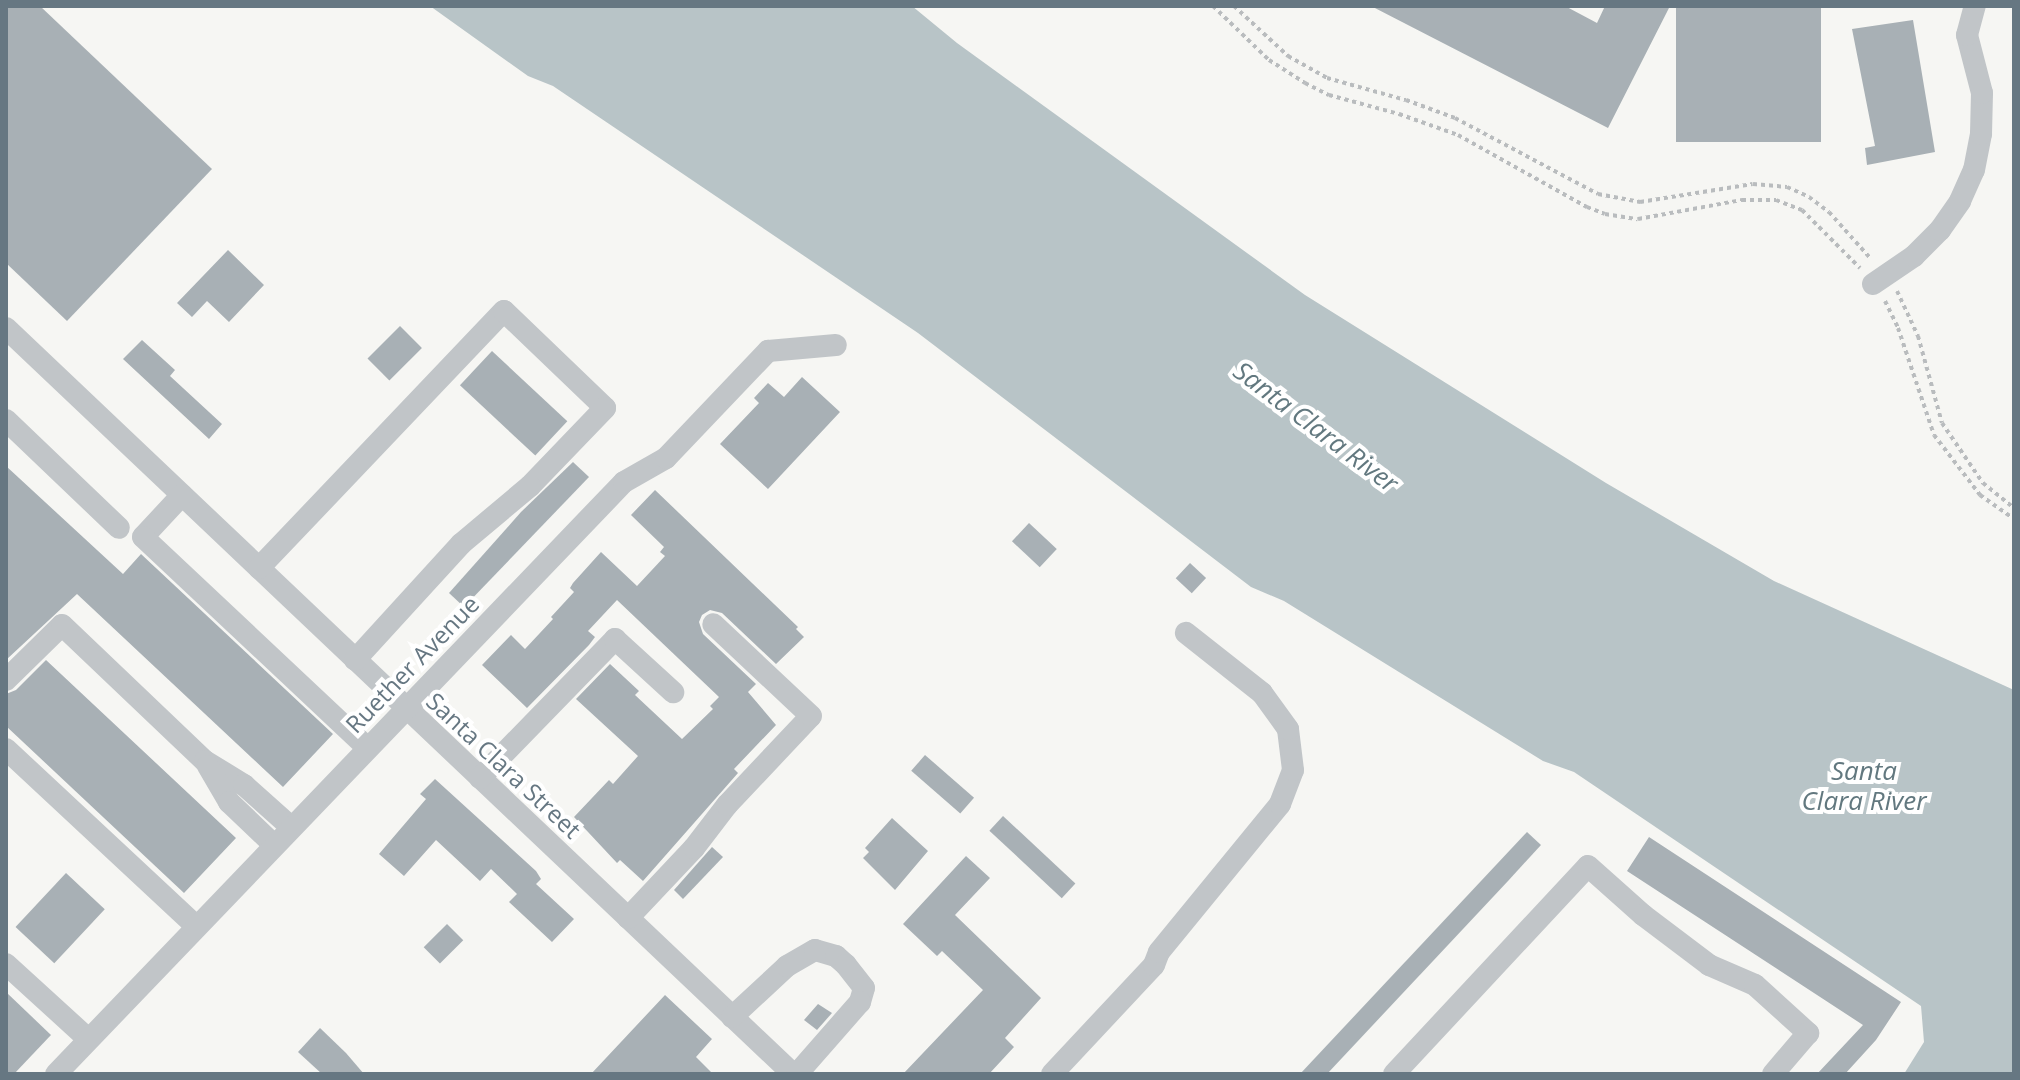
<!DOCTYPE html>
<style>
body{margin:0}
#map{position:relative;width:2020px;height:1080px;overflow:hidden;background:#f6f6f3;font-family:"Open Sans",sans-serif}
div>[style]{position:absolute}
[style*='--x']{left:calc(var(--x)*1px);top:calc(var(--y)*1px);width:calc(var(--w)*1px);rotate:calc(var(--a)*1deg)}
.water>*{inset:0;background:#b8c4c7}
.building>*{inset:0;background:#a8b0b5;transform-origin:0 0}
.path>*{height:4px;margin-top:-2px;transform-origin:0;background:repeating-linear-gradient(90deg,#b9bcbe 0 4px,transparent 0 8px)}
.minor>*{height:22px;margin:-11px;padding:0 11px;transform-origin:11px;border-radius:11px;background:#c1c5c8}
span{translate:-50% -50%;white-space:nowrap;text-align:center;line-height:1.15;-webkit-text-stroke:8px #fff;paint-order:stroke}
.street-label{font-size:24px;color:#667782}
.water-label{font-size:26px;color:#62787f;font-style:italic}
.frame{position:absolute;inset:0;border:8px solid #667782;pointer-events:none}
</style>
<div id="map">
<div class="water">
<div style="clip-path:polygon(430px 6px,912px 6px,957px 43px,1305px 295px,1606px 483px,1774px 581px,2014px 690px,2014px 1074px,1904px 1074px,1924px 1042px,1921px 1006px,1574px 772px,1543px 761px,1284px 601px,1251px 587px,918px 333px,553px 86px,528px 76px)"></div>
</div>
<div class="building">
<div style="clip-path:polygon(6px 6px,40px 6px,212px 169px,67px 321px,6px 263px)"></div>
<div style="clip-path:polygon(1371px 6px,1565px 6px,1597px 23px,1605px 6px,1670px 6px,1608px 128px)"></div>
<div style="left:1676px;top:6px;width:145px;height:136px"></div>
<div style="clip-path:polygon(1913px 20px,1935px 152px,1867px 165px,1865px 148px,1875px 146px,1852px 29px)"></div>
<div style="clip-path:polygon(228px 250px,264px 285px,229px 322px,207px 301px,192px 317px,177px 303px)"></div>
<div style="left:400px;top:326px;width:31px;height:46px;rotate:45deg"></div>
<div style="clip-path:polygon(142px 340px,175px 370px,170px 376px,222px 424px,209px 439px,123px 359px)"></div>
<div style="left:492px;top:351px;width:103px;height:47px;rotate:43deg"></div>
<div style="clip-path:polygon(802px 377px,840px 412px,768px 489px,720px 444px,759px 403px,754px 398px,768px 383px,784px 397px)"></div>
<div style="clip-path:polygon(573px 462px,589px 477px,464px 607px,449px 593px,521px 512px)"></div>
<div style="clip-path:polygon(6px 466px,123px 574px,141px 554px,333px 734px,283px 787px,77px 594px,6px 660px)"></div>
<div style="clip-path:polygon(655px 490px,798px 627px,796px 629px,804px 637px,776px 664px,722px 613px,710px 610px,702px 615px,699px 622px,703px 634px,756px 684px,748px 692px,776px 725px,734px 769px,738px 773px,643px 881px,620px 860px,617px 863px,574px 817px,609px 780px,613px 784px,638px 756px,576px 699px,610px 664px,639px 691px,635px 695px,682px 739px,713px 709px,710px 706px,719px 697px,617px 600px,588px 631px,595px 637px,589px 645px,527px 708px,482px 665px,511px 635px,525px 649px,553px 619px,551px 617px,574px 592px,570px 588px,573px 583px,601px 552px,637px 586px,665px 556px,660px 552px,664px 547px,631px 515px)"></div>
<div style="left:1029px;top:523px;width:38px;height:25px;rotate:43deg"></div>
<div style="left:1190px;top:563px;width:22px;height:21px;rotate:43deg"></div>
<div style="clip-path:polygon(46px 660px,236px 838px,184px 893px,6px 726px,6px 694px,16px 690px)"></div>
<div style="left:925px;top:755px;width:65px;height:21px;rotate:41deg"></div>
<div style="clip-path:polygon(435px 779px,536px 871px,541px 879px,536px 884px,574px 919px,552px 942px,509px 902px,517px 894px,491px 869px,480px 881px,436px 840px,404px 876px,379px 854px,426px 799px,420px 794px)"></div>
<div style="left:1003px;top:816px;width:99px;height:20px;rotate:43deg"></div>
<div style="clip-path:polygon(892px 818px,928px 851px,895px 890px,863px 858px,869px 852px,865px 848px)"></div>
<div style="clip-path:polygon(1527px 832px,1541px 845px,1508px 881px,1327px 1074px,1300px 1074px)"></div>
<div style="clip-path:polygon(1649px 837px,1901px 1002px,1876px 1040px,1845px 1074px,1817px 1074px,1863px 1025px,1627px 871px)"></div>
<div style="clip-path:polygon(712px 847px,723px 857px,683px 899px,674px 890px)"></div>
<div style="clip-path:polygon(966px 856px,990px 878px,955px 915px,1041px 998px,1005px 1038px,1014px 1047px,989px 1074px,903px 1074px,983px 990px,942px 951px,937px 956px,903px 924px)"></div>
<div style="left:66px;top:873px;width:53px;height:74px;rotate:43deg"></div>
<div style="left:447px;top:924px;width:23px;height:33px;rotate:45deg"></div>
<div style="clip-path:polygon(6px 992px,51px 1035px,14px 1074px,6px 1074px)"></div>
<div style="clip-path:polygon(665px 995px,712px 1039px,696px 1057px,713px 1074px,591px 1074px)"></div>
<div style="clip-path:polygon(818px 1004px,832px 1013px,817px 1030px,804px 1020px)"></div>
<div style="clip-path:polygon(320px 1028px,346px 1053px,364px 1074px,322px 1074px,298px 1052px)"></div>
</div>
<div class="path">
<div style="--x:1213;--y:6;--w:78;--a:44"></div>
<div style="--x:1269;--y:60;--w:43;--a:32.6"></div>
<div style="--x:1305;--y:83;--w:27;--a:27"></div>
<div style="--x:1329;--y:95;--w:73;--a:15.2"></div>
<div style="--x:1399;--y:114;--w:63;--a:19.6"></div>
<div style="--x:1458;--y:135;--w:148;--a:29.2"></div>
<div style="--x:1587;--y:207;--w:19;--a:21"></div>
<div style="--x:1605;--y:214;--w:33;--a:9"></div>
<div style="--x:1638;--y:219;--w:106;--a:-10.4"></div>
<div style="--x:1742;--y:200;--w:34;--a:0"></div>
<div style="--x:1776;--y:200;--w:28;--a:21"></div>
<div style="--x:1802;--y:210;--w:82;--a:45"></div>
<div style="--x:1234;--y:6;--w:74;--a:42.8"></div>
<div style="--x:1288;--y:56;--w:45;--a:29.4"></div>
<div style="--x:1327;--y:78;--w:82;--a:15.6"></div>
<div style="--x:1406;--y:100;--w:52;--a:20.2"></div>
<div style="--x:1455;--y:118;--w:162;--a:28"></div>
<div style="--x:1598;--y:194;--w:43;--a:10.8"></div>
<div style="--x:1640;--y:202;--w:114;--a:-9.1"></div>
<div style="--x:1753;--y:184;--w:34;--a:5"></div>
<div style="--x:1787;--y:187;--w:24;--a:24"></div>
<div style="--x:1809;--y:197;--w:25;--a:37"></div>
<div style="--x:1829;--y:212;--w:63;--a:48.2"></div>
<div style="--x:1897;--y:291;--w:50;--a:65"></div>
<div style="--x:1918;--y:336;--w:90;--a:74.6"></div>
<div style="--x:1942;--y:423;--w:73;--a:55.7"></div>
<div style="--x:1983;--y:483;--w:40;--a:39"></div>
<div style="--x:1885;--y:301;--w:30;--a:64"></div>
<div style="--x:1898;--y:328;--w:113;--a:71.4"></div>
<div style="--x:1934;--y:435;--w:76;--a:52.5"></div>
<div style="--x:1980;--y:495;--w:42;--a:35.2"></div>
</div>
<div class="minor">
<div style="--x:1873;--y:284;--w:50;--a:-34.3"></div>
<div style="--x:1914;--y:256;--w:37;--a:-45"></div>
<div style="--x:1940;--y:230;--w:35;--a:-55"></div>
<div style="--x:1960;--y:201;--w:34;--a:-66"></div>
<div style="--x:1974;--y:170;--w:37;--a:-79"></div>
<div style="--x:1981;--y:134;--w:41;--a:-88.6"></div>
<div style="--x:1982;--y:93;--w:60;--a:-104.5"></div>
<div style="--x:1967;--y:35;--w:30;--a:-75"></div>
<div style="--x:6;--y:328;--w:1084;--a:43.47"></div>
<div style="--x:6;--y:420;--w:156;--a:43.7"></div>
<div style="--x:182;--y:495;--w:57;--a:132.9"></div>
<div style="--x:143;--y:537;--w:307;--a:43.2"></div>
<div style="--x:259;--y:568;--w:355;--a:-46.4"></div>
<div style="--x:504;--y:311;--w:140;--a:43.8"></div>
<div style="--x:605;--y:408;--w:108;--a:133.9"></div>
<div style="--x:530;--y:486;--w:90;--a:140"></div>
<div style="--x:461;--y:544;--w:157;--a:132.4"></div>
<div style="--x:6;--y:680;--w:78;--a:-44.5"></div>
<div style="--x:62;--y:625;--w:197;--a:43.6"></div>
<div style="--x:205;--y:761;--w:46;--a:31.6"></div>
<div style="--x:244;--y:785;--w:63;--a:41.8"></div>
<div style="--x:6;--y:749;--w:260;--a:43"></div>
<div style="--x:208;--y:766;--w:42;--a:59.7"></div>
<div style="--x:229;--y:802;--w:62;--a:43.7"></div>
<div style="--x:480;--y:778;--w:194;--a:-45.8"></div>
<div style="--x:615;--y:639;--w:79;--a:42.4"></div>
<div style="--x:628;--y:918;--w:96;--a:-46.7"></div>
<div style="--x:694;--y:848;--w:54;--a:-52.5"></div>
<div style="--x:727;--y:805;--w:122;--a:-46.7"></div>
<div style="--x:811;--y:716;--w:134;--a:-136.8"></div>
<div style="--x:6;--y:964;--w:111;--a:42.4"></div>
<div style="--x:732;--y:1017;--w:75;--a:-42.8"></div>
<div style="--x:787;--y:966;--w:32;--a:-30"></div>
<div style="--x:815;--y:950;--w:22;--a:16"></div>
<div style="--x:836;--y:956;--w:13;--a:42"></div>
<div style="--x:846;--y:965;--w:29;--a:52"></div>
<div style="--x:864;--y:988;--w:15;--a:106"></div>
<div style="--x:860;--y:1002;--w:96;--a:131.2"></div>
<div style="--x:56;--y:1074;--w:820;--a:-46.19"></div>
<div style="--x:624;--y:482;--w:48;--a:-29.7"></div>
<div style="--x:666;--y:458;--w:148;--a:-46.4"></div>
<div style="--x:768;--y:351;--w:68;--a:-5"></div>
<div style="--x:1052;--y:1074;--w:149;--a:-46.9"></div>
<div style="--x:1154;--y:965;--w:14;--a:-69"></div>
<div style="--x:1159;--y:952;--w:191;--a:-50.7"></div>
<div style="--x:1280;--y:804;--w:36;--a:-69"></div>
<div style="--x:1293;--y:770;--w:41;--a:-97"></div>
<div style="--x:1288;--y:729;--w:44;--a:-125.8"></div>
<div style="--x:1262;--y:693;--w:97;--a:-141.7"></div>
<div style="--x:1394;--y:1074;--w:284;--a:-47"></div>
<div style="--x:1588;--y:866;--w:74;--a:41.7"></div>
<div style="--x:1643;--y:915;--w:83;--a:37.1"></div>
<div style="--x:1709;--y:965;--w:50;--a:23.5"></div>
<div style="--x:1755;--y:985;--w:72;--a:42.2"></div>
<div style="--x:1808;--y:1033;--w:54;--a:130.5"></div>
</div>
<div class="street-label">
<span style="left:412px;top:664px;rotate:-46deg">Ruether Avenue</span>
<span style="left:504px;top:765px;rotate:43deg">Santa Clara Street</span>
</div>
<div class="water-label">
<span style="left:1316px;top:427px;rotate:37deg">Santa Clara River</span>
<span style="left:1864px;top:786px">Santa<br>Clara River</span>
</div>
<div class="frame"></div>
</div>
